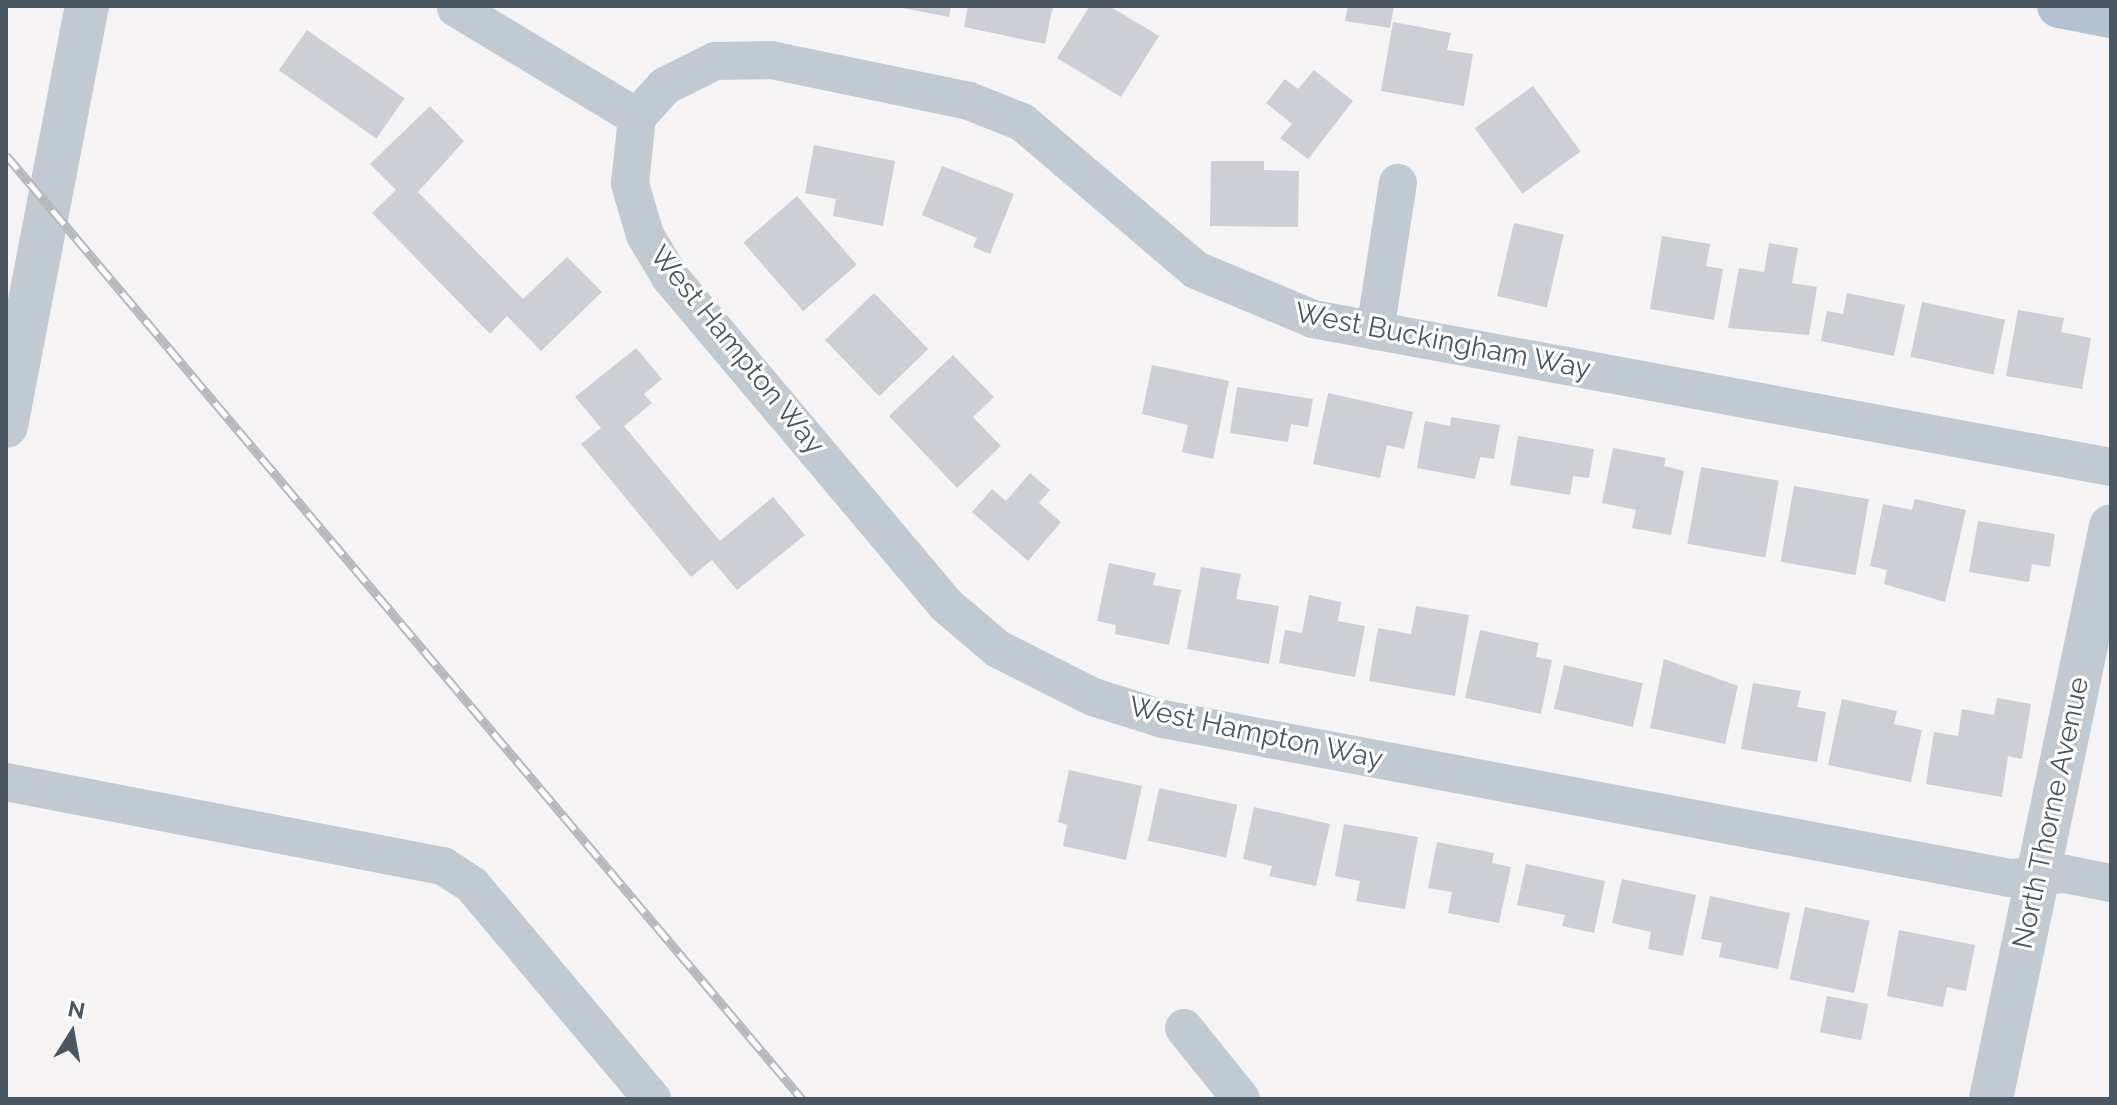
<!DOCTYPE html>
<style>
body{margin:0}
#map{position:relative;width:2117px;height:1105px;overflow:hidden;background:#f5f3f3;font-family:Raleway,sans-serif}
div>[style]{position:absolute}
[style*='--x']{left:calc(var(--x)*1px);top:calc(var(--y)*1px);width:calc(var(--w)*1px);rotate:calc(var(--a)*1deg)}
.building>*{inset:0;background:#cdcfd5;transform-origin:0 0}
.minor>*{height:38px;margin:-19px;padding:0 19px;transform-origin:19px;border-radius:19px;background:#c1cad2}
.tertiary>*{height:44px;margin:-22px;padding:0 22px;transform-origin:22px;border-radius:22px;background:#c1cad2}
.primary>*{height:44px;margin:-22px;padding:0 22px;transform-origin:22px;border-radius:22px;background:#b3c2d1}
.rail>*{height:9px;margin-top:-4.5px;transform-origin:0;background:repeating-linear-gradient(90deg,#fff 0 18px,#b5b8bd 0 36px);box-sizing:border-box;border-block:2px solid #b5b8bd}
span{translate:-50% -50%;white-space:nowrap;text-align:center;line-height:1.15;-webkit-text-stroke:6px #fff;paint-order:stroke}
.street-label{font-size:28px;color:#4a5661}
.frame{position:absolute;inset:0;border:8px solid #4a5661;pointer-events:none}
.north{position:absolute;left:32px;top:993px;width:80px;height:80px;-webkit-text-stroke:6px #fff;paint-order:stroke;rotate:11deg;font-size:22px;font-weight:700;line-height:32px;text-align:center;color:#4a5661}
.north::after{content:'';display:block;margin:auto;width:28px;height:36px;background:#4a5661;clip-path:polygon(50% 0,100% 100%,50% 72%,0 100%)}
</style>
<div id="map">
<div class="building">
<div style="clip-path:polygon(892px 6px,951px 6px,949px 17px)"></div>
<div style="clip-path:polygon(968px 6px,1053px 6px,1045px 44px,964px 27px)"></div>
<div style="clip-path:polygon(1090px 6px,1109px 6px,1159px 36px,1121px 97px,1057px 58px)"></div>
<div style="clip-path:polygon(1348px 6px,1394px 6px,1390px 28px,1345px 21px)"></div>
<div style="clip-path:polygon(1393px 22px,1451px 33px,1447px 50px,1473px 54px,1464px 106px,1381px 91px)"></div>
<div style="left:307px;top:30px;width:119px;height:49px;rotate:35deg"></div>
<div style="clip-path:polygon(1314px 70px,1353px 101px,1308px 159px,1280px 138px,1292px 124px,1266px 103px,1285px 79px,1298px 89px)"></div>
<div style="left:1533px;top:86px;width:81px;height:72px;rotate:54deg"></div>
<div style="clip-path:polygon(430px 106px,464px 141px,418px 192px,523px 299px,567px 257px,602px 292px,541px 351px,507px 316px,490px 334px,372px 213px,396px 190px,370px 164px)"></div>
<div style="clip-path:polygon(814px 145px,895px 161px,883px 226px,833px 216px,836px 199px,805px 193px)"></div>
<div style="clip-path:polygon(1211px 161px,1264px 161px,1264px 170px,1299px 171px,1298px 227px,1210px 226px)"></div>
<div style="clip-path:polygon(942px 166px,1014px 194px,990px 254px,973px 247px,977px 238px,922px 215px)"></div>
<div style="left:797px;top:196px;width:91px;height:71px;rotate:49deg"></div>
<div style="left:1514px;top:223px;width:51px;height:75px;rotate:13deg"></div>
<div style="clip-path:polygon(1662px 236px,1710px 244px,1706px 266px,1723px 269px,1714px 320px,1650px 309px)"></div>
<div style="clip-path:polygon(1769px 243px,1798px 248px,1792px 283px,1817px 287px,1809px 335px,1728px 328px,1739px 268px,1764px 272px)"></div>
<div style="left:874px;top:293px;width:78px;height:68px;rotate:46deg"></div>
<div style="clip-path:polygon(1847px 293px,1905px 305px,1894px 356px,1821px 341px,1827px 311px,1843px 314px)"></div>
<div style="left:1922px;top:302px;width:85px;height:56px;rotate:12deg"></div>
<div style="clip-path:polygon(2018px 310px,2064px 318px,2061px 332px,2091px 338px,2082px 389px,2006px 376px)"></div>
<div style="clip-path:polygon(636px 348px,662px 379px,644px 394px,652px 403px,624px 426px,720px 541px,773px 497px,805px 535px,737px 590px,712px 560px,691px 577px,581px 444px,601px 428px,575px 397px)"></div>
<div style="clip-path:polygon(953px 355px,994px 397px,973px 417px,1001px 446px,957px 488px,889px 416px)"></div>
<div style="clip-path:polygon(1152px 365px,1229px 381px,1213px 459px,1182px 452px,1188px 425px,1142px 414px)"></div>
<div style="clip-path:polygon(1237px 387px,1313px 399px,1308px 427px,1291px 424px,1288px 442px,1230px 433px)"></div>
<div style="clip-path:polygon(1328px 393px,1413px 412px,1404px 449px,1387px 445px,1380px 478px,1313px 464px)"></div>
<div style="clip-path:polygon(1451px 417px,1500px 425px,1494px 459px,1480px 457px,1475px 479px,1417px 468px,1425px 421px,1450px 426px)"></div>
<div style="clip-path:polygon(1518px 436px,1594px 449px,1589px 478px,1573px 476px,1570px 495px,1510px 485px)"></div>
<div style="clip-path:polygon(1613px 448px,1666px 458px,1664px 466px,1684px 471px,1671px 535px,1632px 528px,1636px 510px,1602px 503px)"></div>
<div style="left:1701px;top:467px;width:79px;height:78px;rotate:10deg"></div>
<div style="clip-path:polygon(1030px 473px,1050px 490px,1039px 503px,1061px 522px,1028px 561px,972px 512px,992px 489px,1006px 501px)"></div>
<div style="left:1794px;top:486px;width:76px;height:77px;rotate:10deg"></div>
<div style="clip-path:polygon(1915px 499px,1966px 510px,1945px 602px,1884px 584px,1887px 570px,1870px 566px,1883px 504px,1912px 510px)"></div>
<div style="clip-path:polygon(1978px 521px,2055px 534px,2050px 567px,2032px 564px,2029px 582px,1969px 572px)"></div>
<div style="clip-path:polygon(1109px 563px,1156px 573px,1153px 585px,1181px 590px,1169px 645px,1115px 634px,1116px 625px,1097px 621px)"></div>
<div style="clip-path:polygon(1201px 567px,1241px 574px,1236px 599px,1279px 606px,1269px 664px,1187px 649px)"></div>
<div style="clip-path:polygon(1309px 595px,1341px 602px,1338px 621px,1365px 626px,1355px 677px,1279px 663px,1285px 630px,1302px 633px)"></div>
<div style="clip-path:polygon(1416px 606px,1469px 615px,1455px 696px,1369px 681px,1378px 628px,1411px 634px)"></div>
<div style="clip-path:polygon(1480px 630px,1539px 643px,1536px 657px,1552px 660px,1541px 714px,1465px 698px)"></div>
<div style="clip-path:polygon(1664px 659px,1738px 686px,1725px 744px,1650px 728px)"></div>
<div style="left:1564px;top:665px;width:81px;height:45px;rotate:13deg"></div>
<div style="clip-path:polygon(1753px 683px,1801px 691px,1797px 707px,1826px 712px,1817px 762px,1741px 749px)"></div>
<div style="clip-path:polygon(1997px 698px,2031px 704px,2022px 759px,2008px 756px,2002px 797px,1926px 784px,1934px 732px,1958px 736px,1962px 709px,1994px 715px)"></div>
<div style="clip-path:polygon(1842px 699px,1897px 711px,1894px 724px,1922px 730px,1911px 782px,1828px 765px)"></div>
<div style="clip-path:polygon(1069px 770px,1142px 786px,1126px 860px,1063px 846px,1067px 825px,1058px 822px)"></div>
<div style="left:1159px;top:788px;width:80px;height:54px;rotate:12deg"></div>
<div style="clip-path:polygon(1254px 807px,1330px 824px,1316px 886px,1269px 876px,1272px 866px,1243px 859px)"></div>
<div style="clip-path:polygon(1344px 824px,1418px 837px,1405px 909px,1356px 901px,1360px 881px,1335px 876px)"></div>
<div style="clip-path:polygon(1437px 842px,1494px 853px,1492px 863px,1511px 867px,1499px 923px,1448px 913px,1452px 892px,1428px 888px)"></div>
<div style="clip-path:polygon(1526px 864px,1605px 881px,1594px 933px,1562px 926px,1565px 915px,1517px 905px)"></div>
<div style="clip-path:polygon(1622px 879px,1696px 895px,1683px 956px,1648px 949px,1651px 932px,1612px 923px)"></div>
<div style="clip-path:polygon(1710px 896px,1790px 913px,1778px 969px,1719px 957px,1722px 943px,1701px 939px)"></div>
<div style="left:1805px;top:907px;width:66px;height:74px;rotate:12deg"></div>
<div style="clip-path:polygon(1899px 930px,1975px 945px,1966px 991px,1947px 987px,1943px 1007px,1887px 996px)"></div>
<div style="left:1827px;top:996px;width:42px;height:37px;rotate:11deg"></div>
</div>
<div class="minor">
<div style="--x:456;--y:8;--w:211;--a:31.1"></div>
<div style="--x:637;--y:117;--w:42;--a:-47.9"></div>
<div style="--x:665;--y:86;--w:56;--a:-26.6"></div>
<div style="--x:715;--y:61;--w:56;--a:-1"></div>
<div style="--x:771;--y:60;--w:202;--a:11.7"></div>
<div style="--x:969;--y:101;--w:57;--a:21.6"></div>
<div style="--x:1022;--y:122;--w:228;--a:40.4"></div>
<div style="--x:1196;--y:270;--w:127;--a:22.7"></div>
<div style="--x:1313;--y:319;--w:812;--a:10.51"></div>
<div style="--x:637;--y:117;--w:67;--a:96"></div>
<div style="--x:630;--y:184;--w:53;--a:73.6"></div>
<div style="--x:645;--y:235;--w:49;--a:59.2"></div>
<div style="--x:670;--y:277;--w:429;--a:49.9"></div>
<div style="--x:946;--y:605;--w:68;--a:40.2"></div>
<div style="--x:998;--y:649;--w:106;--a:26.8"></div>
<div style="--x:1093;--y:697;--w:73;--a:17.4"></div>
<div style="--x:1163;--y:719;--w:862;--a:10.63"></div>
<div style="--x:2010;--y:878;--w:55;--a:-4.2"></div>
<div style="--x:2065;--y:874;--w:47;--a:11.1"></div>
<div style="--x:1375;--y:331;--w:150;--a:-81.2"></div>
<div style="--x:6;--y:782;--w:445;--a:10.9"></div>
<div style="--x:443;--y:866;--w:35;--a:33"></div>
<div style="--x:472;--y:885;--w:280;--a:49.9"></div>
<div style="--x:1184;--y:1028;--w:91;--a:51.2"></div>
</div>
<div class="tertiary">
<div style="--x:6;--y:426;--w:428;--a:-79.1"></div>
<div style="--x:1991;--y:1099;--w:585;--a:-78.17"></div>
</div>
<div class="primary">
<div style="--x:2059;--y:6;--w:53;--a:10.9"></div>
</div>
<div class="rail">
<div style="--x:6;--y:155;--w:1235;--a:49.86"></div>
</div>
<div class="street-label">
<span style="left:1443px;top:341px;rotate:11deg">West Buckingham Way</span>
<span style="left:737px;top:350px;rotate:51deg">West Hampton Way</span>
<span style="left:1256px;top:733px;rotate:12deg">West Hampton Way</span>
<span style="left:2051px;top:813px;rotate:-78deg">North Thorne Avenue</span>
</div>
<div class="frame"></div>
<div class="north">N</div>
</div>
